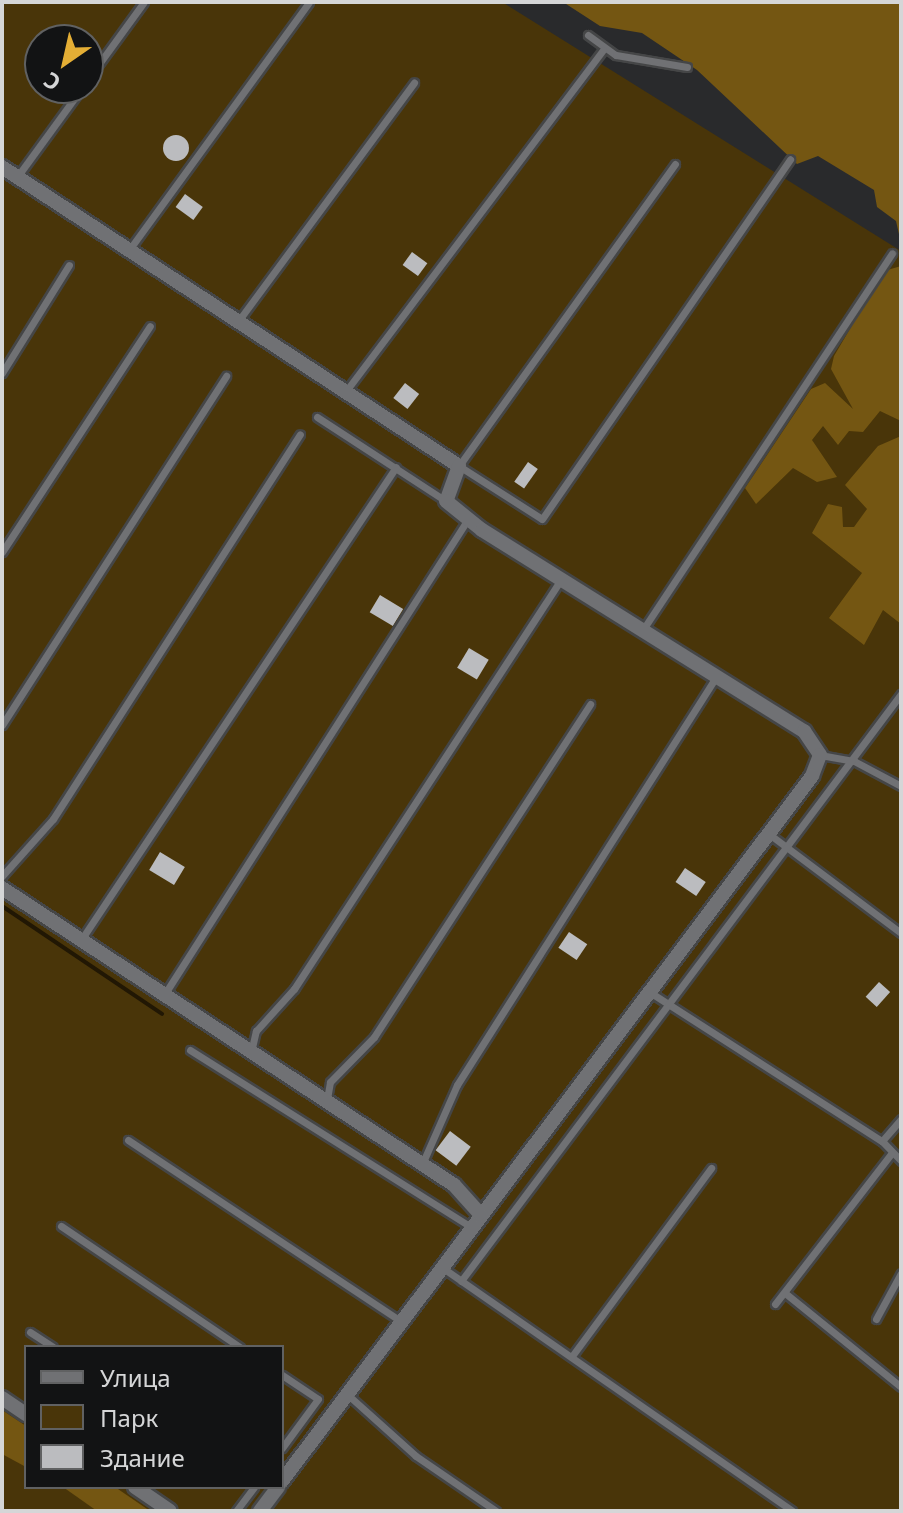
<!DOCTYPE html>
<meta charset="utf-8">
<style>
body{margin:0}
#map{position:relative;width:903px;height:1513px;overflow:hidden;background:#292a2c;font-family:"Noto Sans",sans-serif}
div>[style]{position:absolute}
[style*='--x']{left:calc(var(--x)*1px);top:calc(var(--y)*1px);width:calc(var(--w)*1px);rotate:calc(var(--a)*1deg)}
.green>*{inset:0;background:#493509}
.forest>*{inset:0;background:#745612}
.stream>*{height:4px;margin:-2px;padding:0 2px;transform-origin:2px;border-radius:2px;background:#211704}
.building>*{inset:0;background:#bbbcbf;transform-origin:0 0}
.round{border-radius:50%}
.roads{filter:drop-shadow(2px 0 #454647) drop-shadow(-2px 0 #454647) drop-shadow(0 2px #454647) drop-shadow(0 -2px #454647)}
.service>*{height:7px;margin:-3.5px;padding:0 3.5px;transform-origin:3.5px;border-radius:3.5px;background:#707174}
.minor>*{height:14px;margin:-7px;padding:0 7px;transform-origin:7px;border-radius:7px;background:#707174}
span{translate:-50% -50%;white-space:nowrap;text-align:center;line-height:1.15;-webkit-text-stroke:8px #121314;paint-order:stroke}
.frame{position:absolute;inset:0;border:4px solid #d5d6d7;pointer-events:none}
.legend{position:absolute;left:24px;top:1345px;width:260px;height:144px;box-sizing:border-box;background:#121314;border:2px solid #606162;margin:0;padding:10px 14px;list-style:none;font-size:24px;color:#d5d6d7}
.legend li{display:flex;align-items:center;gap:16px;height:40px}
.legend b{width:40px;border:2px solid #606162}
.north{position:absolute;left:24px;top:24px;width:80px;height:80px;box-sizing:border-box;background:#121314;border:2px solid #606162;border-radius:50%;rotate:214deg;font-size:22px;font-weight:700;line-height:32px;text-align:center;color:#d5d6d7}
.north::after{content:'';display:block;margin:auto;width:28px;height:36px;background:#e4ae35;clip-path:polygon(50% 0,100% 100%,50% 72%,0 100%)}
</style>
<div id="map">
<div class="green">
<div style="clip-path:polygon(evenodd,2px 2px,502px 2px,901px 251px,901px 1511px,2px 1511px,2px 2px,40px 40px,88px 40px,88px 88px,40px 88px,40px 40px,2px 2px,26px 1347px,282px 1347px,282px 1487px,26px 1487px,26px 1347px)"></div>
</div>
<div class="forest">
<div style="clip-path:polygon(563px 2px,901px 2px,901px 243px,896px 221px,877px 207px,874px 190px,818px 156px,797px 164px,697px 70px,642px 33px,600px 26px)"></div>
<div style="clip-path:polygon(901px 266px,901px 421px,880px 411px,863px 432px,849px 431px,838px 445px,823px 426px,812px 440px,837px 477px,817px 482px,793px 468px,756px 504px,745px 488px,811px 389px,825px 383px,853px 409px,831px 369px,834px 356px,884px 271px)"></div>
<div style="clip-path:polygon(901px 436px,901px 624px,883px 610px,864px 645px,829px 618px,862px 573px,812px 533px,828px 504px,842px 507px,843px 527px,854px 527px,867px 509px,845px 485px,878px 446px)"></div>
<div style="clip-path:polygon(2px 1410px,26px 1426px,26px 1467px,2px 1454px)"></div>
<div style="clip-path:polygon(63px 1487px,115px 1487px,150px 1511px,97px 1511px)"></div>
</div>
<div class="stream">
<div style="--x:2;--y:906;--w:193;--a:34"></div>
</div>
<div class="building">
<div class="round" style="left:163px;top:135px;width:26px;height:26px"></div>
<div style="left:185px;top:194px;width:22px;height:16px;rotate:36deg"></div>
<div style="left:412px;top:252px;width:19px;height:16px;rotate:36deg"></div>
<div style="left:405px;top:383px;width:18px;height:19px;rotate:38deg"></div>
<div style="left:528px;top:462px;width:12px;height:24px;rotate:35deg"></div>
<div style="left:380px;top:595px;width:27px;height:20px;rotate:31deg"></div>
<div style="left:469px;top:648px;width:23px;height:23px;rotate:31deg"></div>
<div style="left:160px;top:852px;width:29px;height:21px;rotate:31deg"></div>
<div style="left:685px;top:868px;width:25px;height:17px;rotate:34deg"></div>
<div style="left:569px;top:932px;width:22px;height:19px;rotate:34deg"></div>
<div style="left:879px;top:982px;width:15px;height:20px;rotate:42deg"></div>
<div style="left:450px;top:1131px;width:26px;height:24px;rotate:37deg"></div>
</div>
<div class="roads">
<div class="service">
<div style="--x:588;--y:35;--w:34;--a:36"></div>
<div style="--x:616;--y:55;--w:72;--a:9.6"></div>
<div style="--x:88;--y:79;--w:95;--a:-54"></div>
<div style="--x:675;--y:164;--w:371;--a:125.6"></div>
<div style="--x:459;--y:466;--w:98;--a:32.6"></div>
<div style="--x:542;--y:519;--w:437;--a:-55.4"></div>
<div style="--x:17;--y:177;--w:110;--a:-53.9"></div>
<div style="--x:129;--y:250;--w:306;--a:-54"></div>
<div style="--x:239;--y:320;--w:295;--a:-53.6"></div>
<div style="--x:2;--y:373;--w:127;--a:-58.2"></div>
<div style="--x:346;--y:391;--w:427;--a:-53"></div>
<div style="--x:317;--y:417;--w:154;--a:33.1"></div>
<div style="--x:2;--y:552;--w:270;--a:-56.8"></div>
<div style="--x:642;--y:631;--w:453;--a:-56.5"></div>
<div style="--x:2;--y:725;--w:415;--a:-57.3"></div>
<div style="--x:820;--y:755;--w:35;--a:10"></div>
<div style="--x:854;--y:761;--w:53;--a:28"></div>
<div style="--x:769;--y:834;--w:165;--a:36.9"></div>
<div style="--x:2;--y:876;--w:76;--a:-48.2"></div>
<div style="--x:53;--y:819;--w:457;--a:-57.3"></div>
<div style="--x:81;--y:940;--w:568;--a:-56.34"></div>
<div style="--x:648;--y:991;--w:278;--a:32.7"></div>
<div style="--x:882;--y:1141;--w:28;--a:46"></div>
<div style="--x:164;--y:995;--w:565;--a:-57.44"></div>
<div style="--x:190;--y:1050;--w:330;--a:32.2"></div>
<div style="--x:251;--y:1052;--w:22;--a:-77"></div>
<div style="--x:256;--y:1031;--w:57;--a:-47.9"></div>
<div style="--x:294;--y:989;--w:487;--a:-56.9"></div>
<div style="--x:327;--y:1099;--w:17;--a:-80"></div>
<div style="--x:330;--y:1082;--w:63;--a:-45.6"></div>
<div style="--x:374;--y:1037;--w:397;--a:-57"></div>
<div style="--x:128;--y:1140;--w:327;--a:33.6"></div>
<div style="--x:882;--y:1141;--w:29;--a:-49"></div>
<div style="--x:423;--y:1162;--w:84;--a:-66.2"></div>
<div style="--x:457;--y:1085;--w:485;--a:-57.6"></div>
<div style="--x:61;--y:1226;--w:216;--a:34.1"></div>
<div style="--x:443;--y:1268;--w:425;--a:34.8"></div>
<div style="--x:461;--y:1281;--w:734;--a:-53.15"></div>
<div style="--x:785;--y:1293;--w:149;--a:39"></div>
<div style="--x:775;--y:1304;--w:190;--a:-52.3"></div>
<div style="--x:876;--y:1319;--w:52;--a:-61.5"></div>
<div style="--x:30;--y:1332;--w:27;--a:33"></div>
<div style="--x:572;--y:1356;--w:234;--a:-53.5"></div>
<div style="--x:282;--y:1375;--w:43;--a:33.7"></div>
<div style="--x:318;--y:1399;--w:61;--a:126.3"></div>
<div style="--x:348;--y:1395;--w:91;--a:41.9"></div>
<div style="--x:416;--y:1456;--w:97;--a:34.5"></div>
<div style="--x:236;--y:1511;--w:30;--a:-53"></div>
</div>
<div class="minor">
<div style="--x:2;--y:167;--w:546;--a:33.2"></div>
<div style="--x:459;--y:466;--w:37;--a:110"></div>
<div style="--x:446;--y:501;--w:46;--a:38.9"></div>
<div style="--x:482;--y:530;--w:380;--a:32"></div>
<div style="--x:804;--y:731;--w:29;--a:56"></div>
<div style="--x:820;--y:755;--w:22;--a:111"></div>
<div style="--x:812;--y:776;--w:882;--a:126.93"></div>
<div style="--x:2;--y:888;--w:541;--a:33.31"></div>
<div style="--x:454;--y:1185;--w:38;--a:48"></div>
<div style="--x:2;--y:1398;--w:29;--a:34"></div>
<div style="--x:135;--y:1487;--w:42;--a:34.4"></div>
<div style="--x:260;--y:1511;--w:30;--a:-53"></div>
</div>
</div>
<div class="frame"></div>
<ul class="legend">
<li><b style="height:10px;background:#707174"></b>Улица</li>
<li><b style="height:22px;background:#493509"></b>Парк</li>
<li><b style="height:22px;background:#bbbcbf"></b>Здание</li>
</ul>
<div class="north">С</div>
</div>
